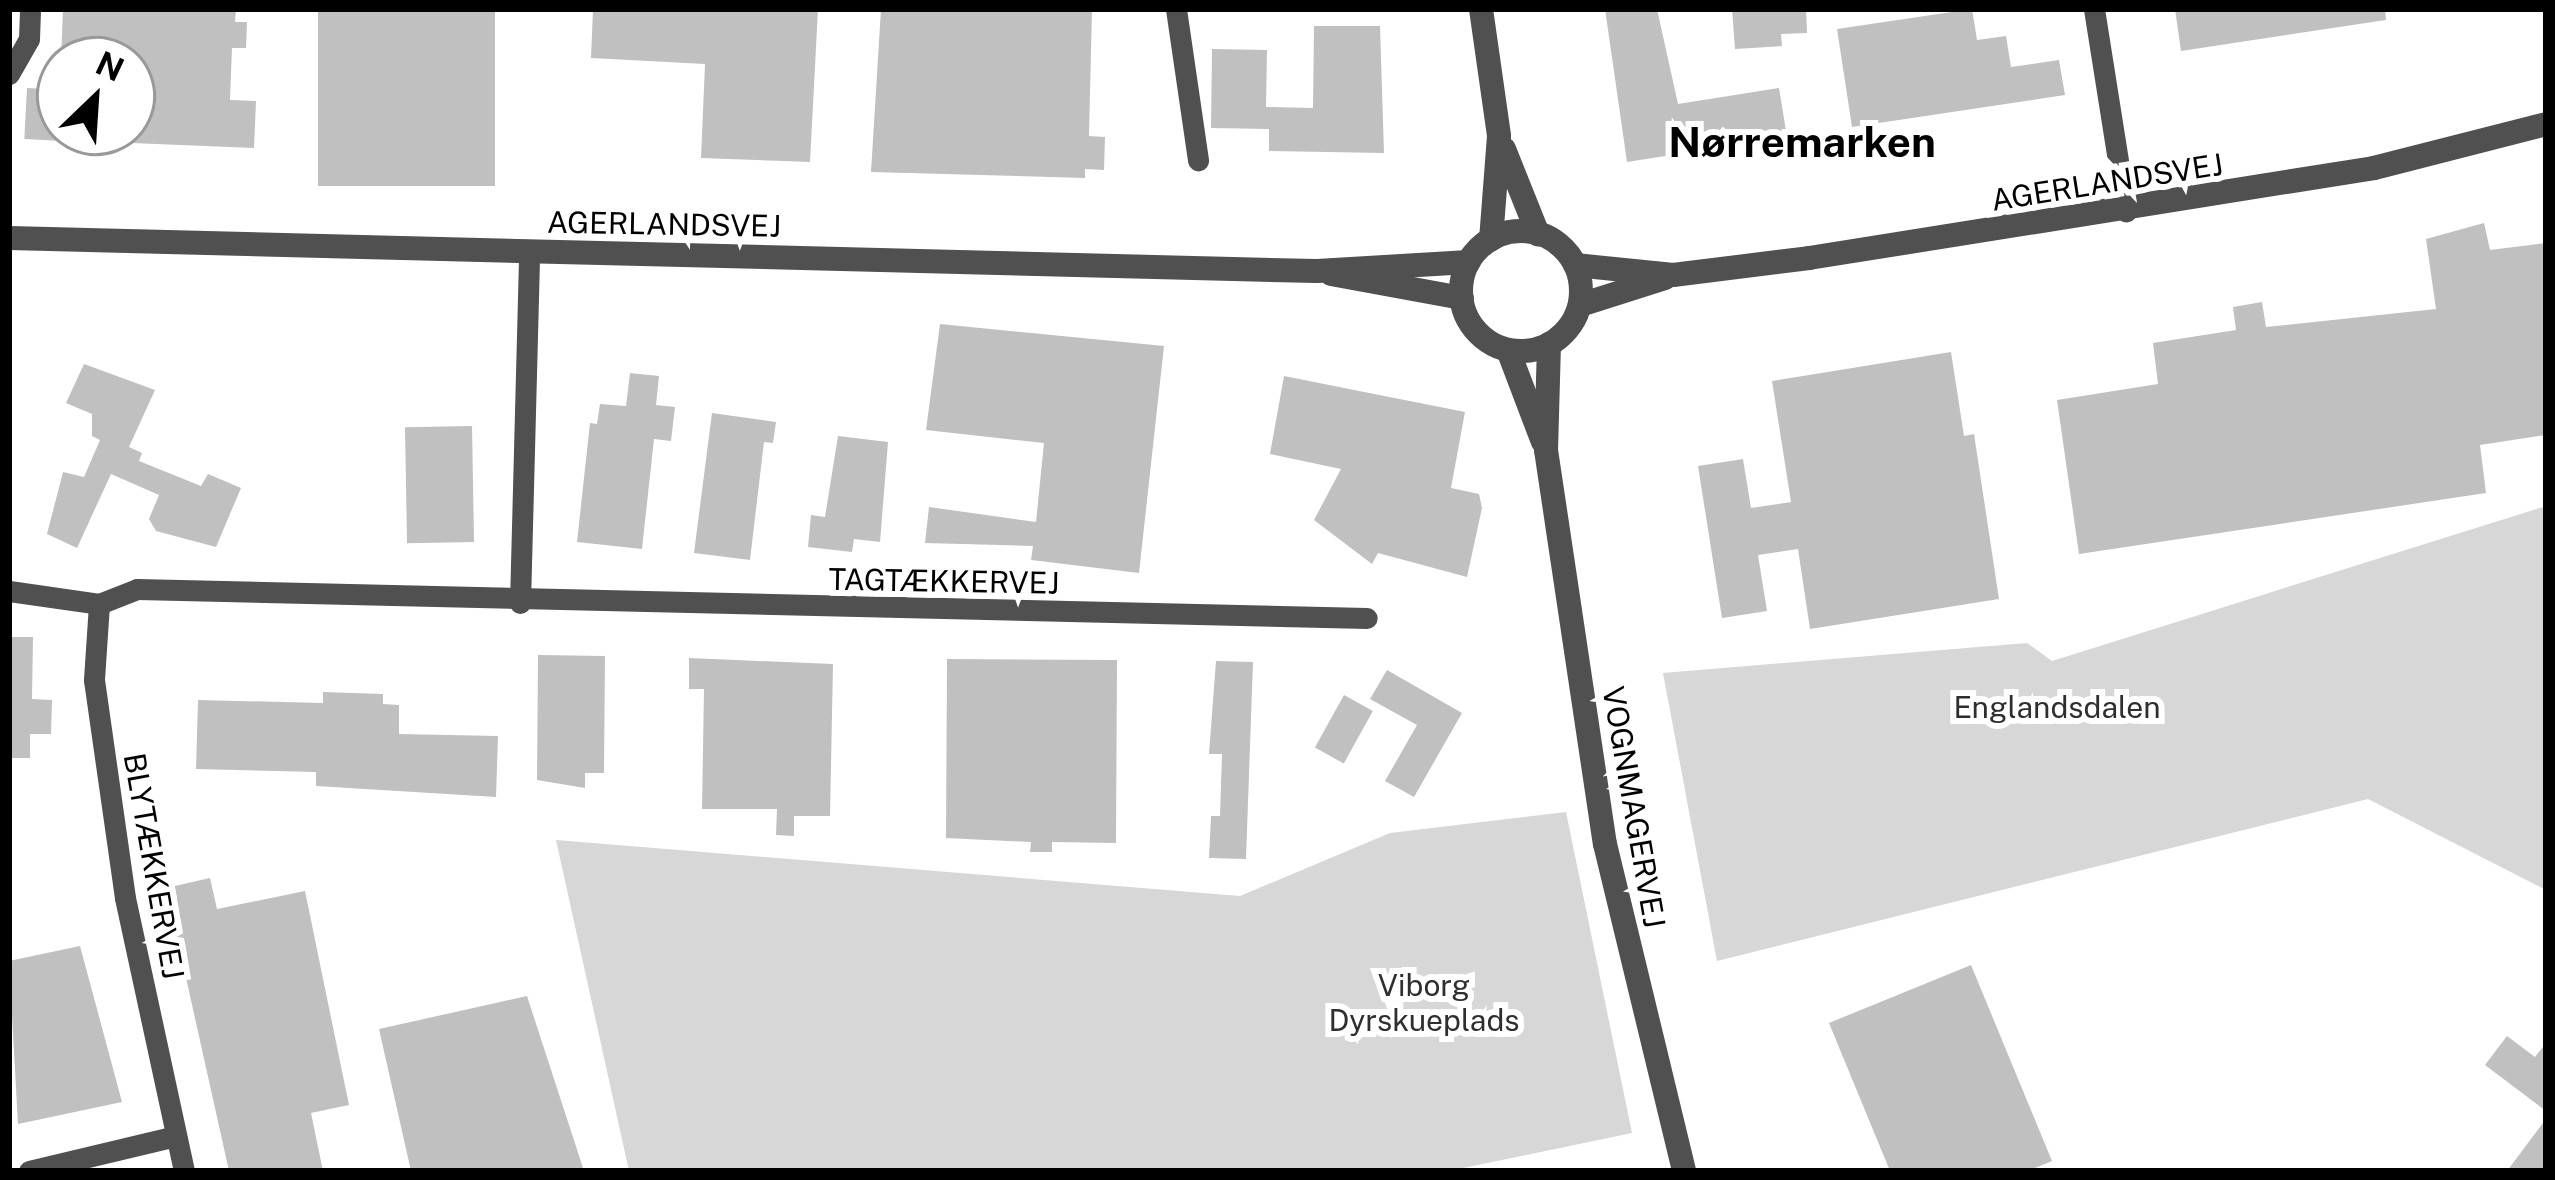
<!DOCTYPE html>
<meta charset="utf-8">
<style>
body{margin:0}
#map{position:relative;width:2555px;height:1180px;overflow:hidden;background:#fff;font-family:"Public Sans",sans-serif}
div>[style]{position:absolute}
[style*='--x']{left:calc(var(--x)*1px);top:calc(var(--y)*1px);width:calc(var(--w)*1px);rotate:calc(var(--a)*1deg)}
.green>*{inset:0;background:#d7d7d7}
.building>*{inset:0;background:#c0c0c0;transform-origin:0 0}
.minor>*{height:21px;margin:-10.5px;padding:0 10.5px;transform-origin:10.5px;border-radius:10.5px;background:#505050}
.tertiary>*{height:24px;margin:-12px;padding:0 12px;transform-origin:12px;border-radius:12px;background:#505050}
.tertiary>.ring{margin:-12px;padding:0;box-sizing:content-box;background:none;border:24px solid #505050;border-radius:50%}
span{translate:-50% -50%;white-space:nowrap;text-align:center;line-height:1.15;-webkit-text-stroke:12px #fff;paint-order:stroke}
.street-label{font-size:30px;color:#000}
.park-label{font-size:30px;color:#2e2e2e}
.district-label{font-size:42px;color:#000;font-weight:700}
.frame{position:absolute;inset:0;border:12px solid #000;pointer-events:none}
.north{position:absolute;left:36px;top:36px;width:120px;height:120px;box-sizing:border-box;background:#fff;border:3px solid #999;border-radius:50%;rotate:25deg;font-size:33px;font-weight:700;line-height:48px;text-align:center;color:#000}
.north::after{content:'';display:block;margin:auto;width:42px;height:54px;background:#000;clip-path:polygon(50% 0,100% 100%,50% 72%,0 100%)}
</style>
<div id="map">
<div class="green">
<div style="clip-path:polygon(2546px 506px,2546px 890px,2368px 799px,1717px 961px,1663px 673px,2027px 643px,2052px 661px)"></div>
<div style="clip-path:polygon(1566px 812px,1632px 1133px,1449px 1171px,629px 1171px,556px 840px,1240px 896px,1390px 833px)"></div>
</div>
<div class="building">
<div style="clip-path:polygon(63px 9px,236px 9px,235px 22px,247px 22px,246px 48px,232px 48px,230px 100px,256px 101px,254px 148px,132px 143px,132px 60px,61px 60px)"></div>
<div style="left:318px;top:9px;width:177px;height:177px"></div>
<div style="clip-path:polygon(593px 9px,818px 9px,810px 162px,701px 158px,705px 64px,591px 58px)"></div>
<div style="clip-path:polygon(881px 9px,1092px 9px,1089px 136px,1105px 137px,1104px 170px,1085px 169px,1085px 178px,871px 172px)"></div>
<div style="clip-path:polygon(1605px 9px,1657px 9px,1678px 104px,1779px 88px,1787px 137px,1627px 162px)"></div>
<div style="clip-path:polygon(1732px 9px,1806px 9px,1807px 33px,1781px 34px,1782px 46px,1735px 49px)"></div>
<div style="clip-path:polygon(1972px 9px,1977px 40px,2006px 36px,2011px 67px,2059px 60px,2065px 95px,1852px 127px,1837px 29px)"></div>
<div style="clip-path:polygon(2175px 9px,2385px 9px,2386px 20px,2181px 51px)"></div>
<div style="clip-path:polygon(1314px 26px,1380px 26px,1384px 153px,1269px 151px,1269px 129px,1211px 128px,1212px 49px,1267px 50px,1266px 107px,1313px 108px)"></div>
<div style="left:27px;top:88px;width:33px;height:51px;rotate:3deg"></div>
<div style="clip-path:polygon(2484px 223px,2490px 250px,2546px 243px,2546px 435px,2480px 445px,2486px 493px,2079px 554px,2057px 400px,2158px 384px,2153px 343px,2236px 330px,2233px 307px,2262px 302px,2266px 327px,2436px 309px,2426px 239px)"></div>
<div style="clip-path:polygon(940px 324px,1164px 346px,1139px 573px,1031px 560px,1033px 546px,925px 543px,929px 507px,1036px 522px,1044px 443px,926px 430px)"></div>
<div style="clip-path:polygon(1951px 352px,1964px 436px,1974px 434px,1999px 599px,1810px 629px,1798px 549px,1758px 555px,1767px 611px,1722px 618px,1698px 466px,1743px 459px,1751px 508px,1791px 502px,1772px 381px)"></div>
<div style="clip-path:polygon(84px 364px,155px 390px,129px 447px,142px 453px,139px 461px,201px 486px,208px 474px,241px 488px,216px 547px,156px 531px,149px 519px,159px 495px,111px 474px,77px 548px,47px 534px,63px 472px,84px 477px,100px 440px,92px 436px,92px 414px,66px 403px)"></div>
<div style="clip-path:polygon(630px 373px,659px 376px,656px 405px,675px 407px,671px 441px,654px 439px,642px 549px,577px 542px,590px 423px,597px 424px,600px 404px,626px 406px)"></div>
<div style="clip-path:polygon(1284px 376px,1465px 412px,1451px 488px,1479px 494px,1482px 508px,1467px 577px,1378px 553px,1372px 564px,1314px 520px,1341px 469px,1270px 454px)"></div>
<div style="clip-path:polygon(712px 413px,776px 422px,773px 443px,764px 442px,750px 560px,694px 553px)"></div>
<div style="left:472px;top:426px;width:116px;height:67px;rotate:89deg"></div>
<div style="clip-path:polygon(838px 436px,888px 442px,880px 542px,854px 539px,852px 552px,808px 547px,811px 515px,825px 517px)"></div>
<div style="clip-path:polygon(9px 637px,33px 637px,32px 699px,52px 700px,51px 734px,30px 734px,30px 758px,9px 758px)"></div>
<div style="clip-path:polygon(538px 655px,605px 656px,604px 773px,585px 773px,585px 788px,537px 780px)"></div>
<div style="clip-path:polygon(689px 658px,833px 664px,830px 816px,794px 816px,794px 836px,776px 835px,777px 809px,702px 809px,704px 689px,689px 689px)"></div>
<div style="clip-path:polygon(947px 659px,1117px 660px,1116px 843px,1052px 842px,1052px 852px,1030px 852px,1031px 842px,946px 838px)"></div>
<div style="clip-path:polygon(1216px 661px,1253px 662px,1246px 859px,1209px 858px,1211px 816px,1220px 816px,1222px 754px,1209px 754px)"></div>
<div style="clip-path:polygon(1387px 670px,1462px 713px,1414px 797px,1385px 781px,1417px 725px,1370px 699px)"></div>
<div style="clip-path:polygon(323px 692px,383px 694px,383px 704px,399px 705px,399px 734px,498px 736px,496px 797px,316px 786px,316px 772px,196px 769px,198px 700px,323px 703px)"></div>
<div style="left:1344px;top:695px;width:33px;height:60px;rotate:29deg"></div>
<div style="clip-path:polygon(210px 878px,217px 909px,305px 891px,349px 1105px,311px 1113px,323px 1171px,229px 1171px,166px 888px)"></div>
<div style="clip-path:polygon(80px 946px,122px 1102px,18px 1124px,9px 961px)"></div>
<div style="clip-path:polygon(1971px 965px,2052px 1161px,2028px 1171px,1890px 1171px,1829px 1023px)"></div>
<div style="clip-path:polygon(527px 996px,584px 1171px,411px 1171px,379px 1029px)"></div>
<div style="clip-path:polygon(2507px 1036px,2535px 1057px,2546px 1043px,2546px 1111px,2485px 1065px)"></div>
<div style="clip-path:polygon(2546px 1119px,2546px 1171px,2507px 1171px)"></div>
</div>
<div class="minor">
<div style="--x:1176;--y:9;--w:153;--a:81.7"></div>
<div style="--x:2094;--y:9;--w:205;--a:81"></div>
<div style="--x:9;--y:74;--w:40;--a:-60.3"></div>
<div style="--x:29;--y:39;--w:30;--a:-88"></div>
<div style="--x:9;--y:591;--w:91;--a:8.2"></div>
<div style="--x:99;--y:604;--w:41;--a:-21.5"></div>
<div style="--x:137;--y:589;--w:1230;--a:1.35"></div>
<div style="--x:520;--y:603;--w:353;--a:-88.5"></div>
<div style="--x:99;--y:604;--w:76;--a:93.8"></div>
<div style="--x:94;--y:680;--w:220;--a:81.9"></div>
<div style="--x:125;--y:898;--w:279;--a:77.8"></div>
<div style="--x:29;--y:1171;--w:151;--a:-13.4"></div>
</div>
<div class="tertiary">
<div style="--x:1481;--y:9;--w:128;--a:81.9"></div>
<div style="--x:1499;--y:136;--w:104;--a:94.4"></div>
<div style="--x:1504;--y:149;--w:92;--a:68.2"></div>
<div class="ring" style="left:1461px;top:231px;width:96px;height:96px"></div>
<div style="--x:9;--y:238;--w:1308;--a:1.45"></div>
<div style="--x:1317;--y:271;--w:152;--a:-3.4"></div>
<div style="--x:1575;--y:265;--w:99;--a:5.8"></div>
<div style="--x:1673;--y:275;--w:137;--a:-7.1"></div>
<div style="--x:1809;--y:258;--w:572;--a:-9.05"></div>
<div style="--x:2374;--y:168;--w:178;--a:-14.3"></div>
<div style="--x:1331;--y:274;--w:133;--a:10.4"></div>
<div style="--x:1580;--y:305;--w:89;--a:-17.6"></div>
<div style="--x:1549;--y:344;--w:106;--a:91.6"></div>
<div style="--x:1546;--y:450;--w:398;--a:81.5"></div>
<div style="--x:1605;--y:844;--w:336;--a:76.4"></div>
<div style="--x:1508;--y:350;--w:98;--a:69.2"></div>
</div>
<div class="street-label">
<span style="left:2107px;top:182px;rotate:-9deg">AGERLANDSVEJ</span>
<span style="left:664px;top:224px;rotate:1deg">AGERLANDSVEJ</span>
<span style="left:944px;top:581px;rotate:1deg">TAGTÆKKERVEJ</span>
<span style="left:1634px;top:807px;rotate:80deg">VOGNMAGERVEJ</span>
<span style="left:154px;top:866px;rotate:80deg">BLYTÆKKERVEJ</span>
</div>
<div class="park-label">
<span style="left:2057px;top:707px">Englandsdalen</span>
<span style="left:1424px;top:1002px">Viborg<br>Dyrskueplads</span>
</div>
<div class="district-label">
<span style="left:1802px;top:142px">Nørremarken</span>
</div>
<div class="frame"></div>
<div class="north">N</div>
</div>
